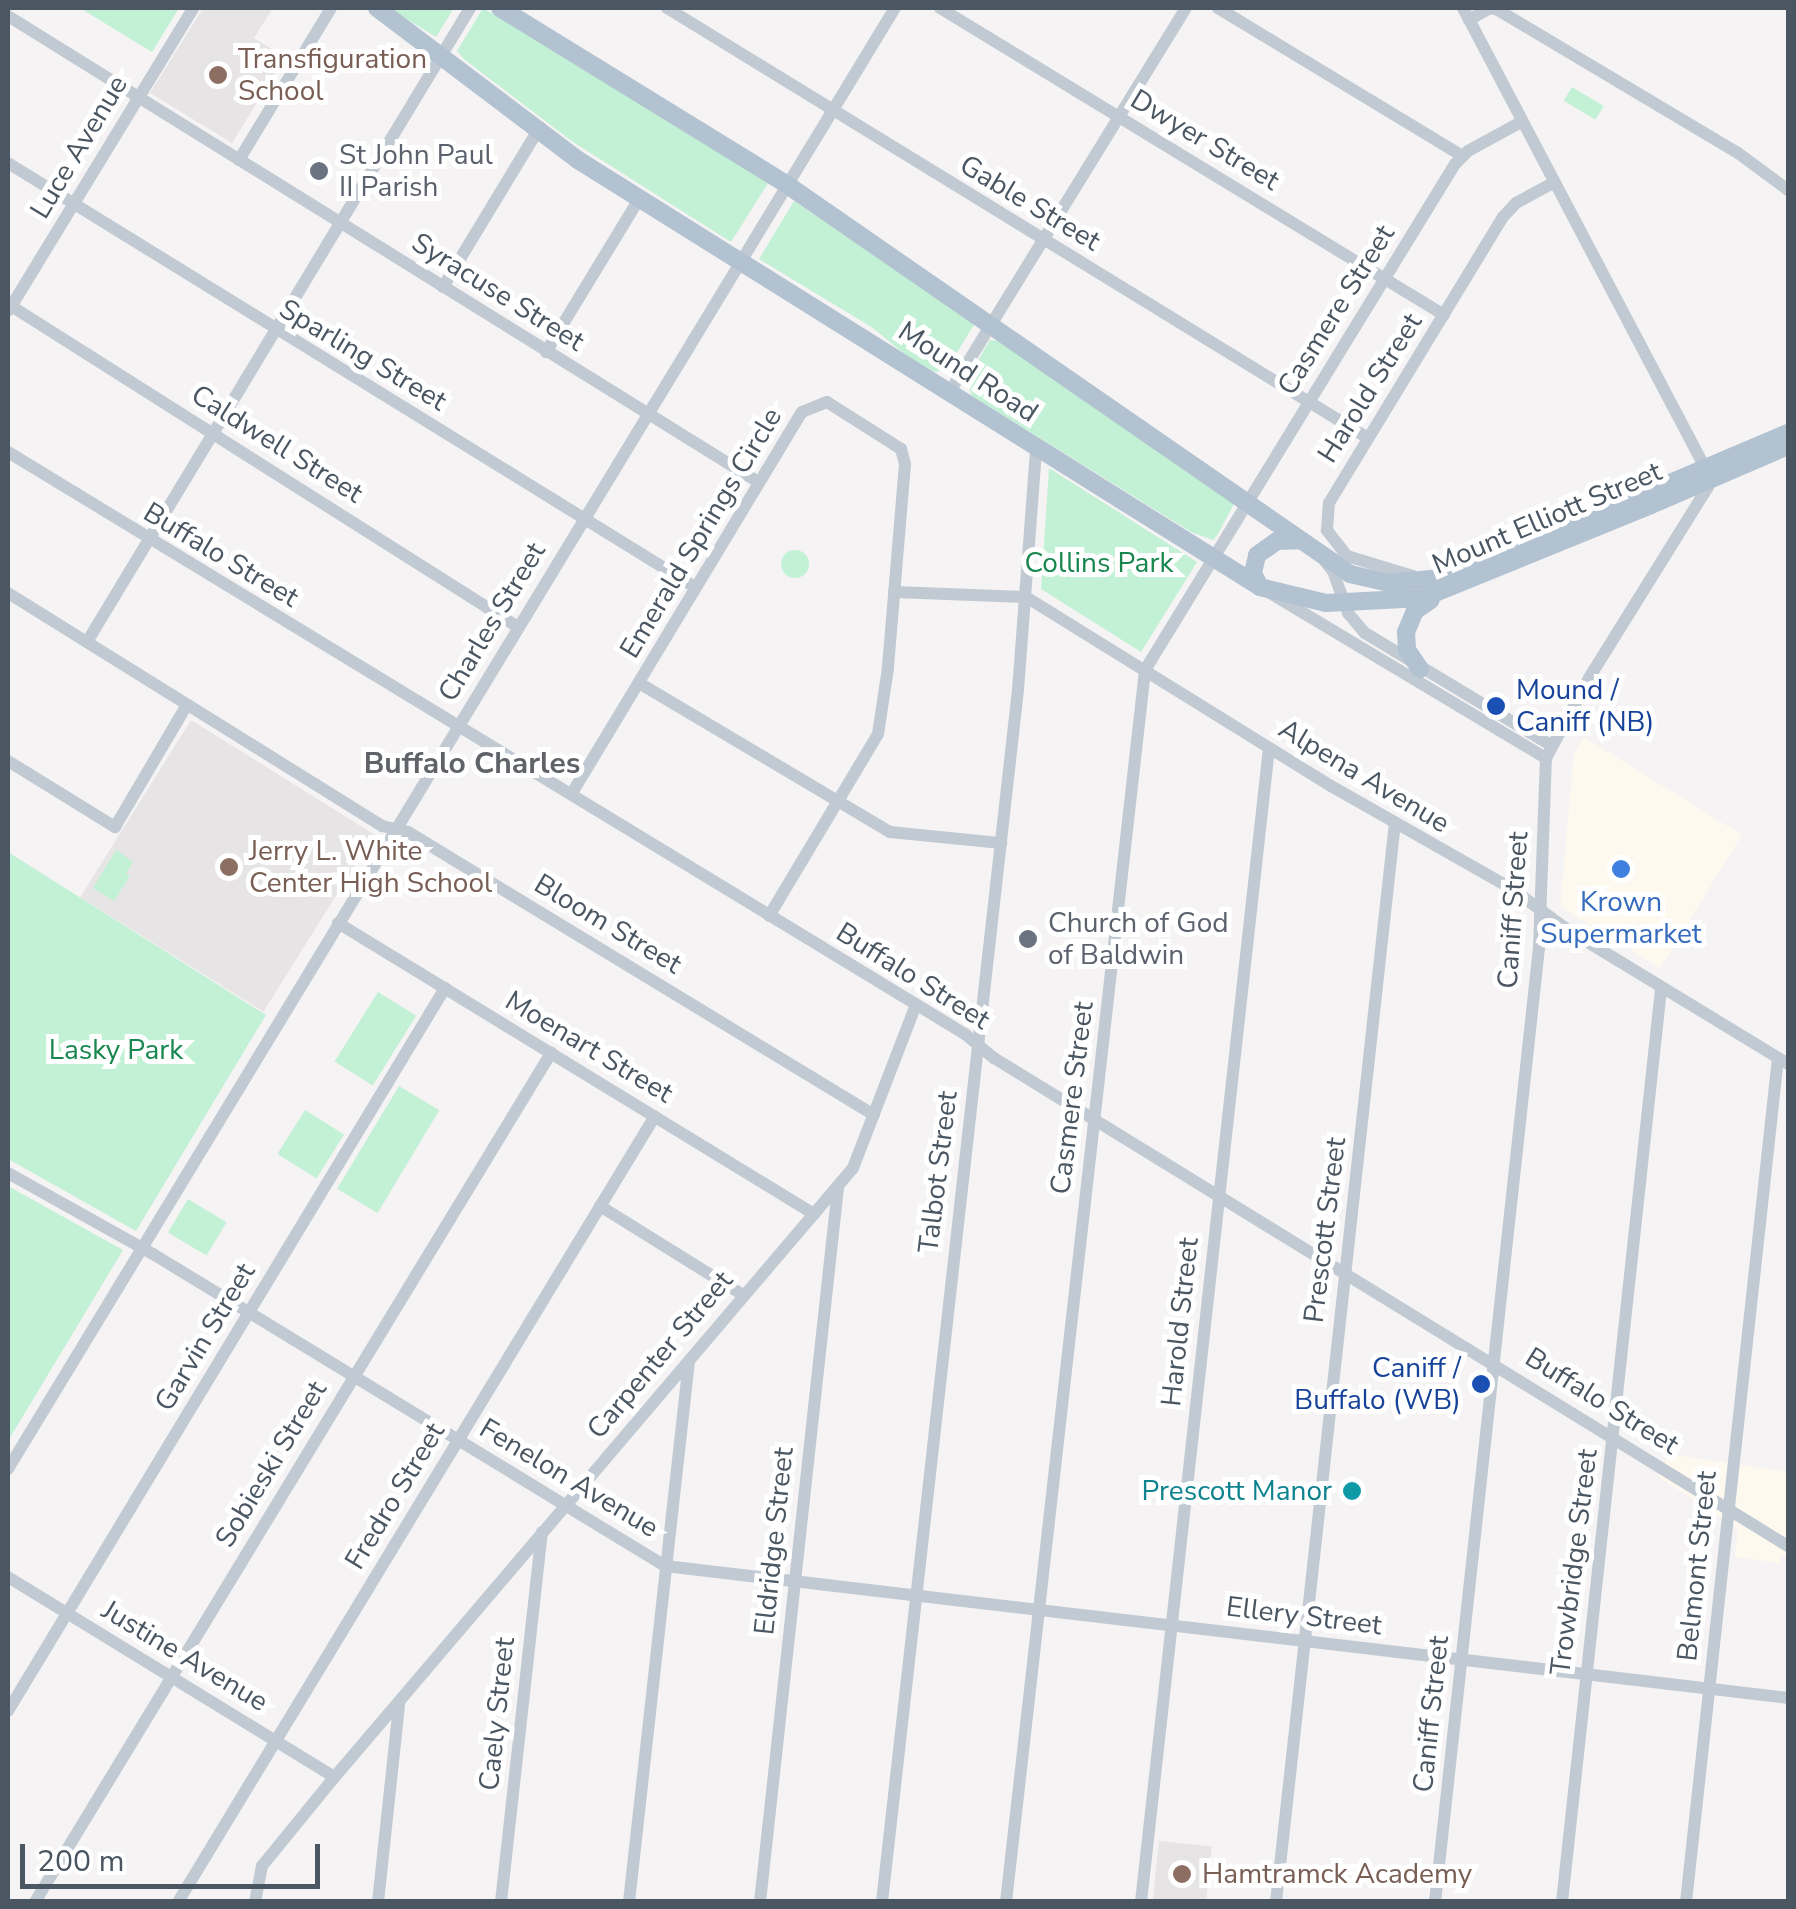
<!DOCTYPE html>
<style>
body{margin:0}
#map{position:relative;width:1796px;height:1909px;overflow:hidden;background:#f5f3f3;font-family:"Nunito Sans",sans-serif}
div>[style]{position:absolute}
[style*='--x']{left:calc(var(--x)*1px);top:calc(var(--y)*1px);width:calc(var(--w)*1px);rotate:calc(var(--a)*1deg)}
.commercial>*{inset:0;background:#fdf9ef}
.education>*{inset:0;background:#e6e4e5;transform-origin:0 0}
.green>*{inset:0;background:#c3f1d5;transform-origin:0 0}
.round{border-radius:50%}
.minor>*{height:12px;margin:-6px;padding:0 6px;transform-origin:6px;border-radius:6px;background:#c1cad2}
.major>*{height:18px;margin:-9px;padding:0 9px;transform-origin:9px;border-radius:9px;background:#b3c2d1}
.major-bridge>*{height:18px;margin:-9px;padding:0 9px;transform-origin:9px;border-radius:9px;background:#b3c2d1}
.dots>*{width:28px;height:28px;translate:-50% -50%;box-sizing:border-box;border:5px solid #fff;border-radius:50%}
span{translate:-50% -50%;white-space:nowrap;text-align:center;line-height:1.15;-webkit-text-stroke:10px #fff;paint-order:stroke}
.education-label{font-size:28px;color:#785e54}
.left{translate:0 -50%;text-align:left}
.street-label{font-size:28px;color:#4a5661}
.worship-label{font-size:28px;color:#5b616d}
.park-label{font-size:28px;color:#17864f}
.transit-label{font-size:28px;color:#164399}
.right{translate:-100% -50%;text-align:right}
.shop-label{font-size:28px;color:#366cbe}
.culture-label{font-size:28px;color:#0d838f}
.neighbourhood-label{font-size:30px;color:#5f6368;font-weight:700}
.frame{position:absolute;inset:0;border:10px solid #4a5661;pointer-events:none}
.scale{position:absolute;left:20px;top:1844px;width:300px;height:45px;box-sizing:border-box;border:5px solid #4a5661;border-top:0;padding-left:12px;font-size:30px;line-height:35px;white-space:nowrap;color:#4a5661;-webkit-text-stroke:8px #fff;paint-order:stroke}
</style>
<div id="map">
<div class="commercial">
<div style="clip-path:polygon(1584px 737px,1742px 835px,1660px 968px,1560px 907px,1574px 752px)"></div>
<div style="clip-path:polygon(1669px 1454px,1788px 1472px,1788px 1558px,1781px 1554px,1780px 1563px,1735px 1557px,1738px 1528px,1658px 1477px)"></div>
</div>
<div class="education">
<div style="clip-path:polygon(203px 8px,273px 8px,254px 38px,285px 57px,232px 143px,150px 93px)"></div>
<div style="left:191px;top:720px;width:216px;height:209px;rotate:32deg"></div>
<div style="left:1159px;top:1841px;width:53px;height:60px;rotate:6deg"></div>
</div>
<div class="green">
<div style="clip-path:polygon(80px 8px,179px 8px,152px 52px)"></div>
<div style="clip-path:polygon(389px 8px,454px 8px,436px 37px)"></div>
<div style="clip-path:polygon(483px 8px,770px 180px,731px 242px,573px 142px,465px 60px,457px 51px)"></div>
<div style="left:1572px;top:87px;width:37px;height:16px;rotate:31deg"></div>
<div style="clip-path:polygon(794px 201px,975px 323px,947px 369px,935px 372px,913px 361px,873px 328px,759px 259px)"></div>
<div style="clip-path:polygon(990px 340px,999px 341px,1235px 502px,1218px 534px,1213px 540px,1191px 532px,972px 396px,966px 381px)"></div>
<div style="clip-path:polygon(1049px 468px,1197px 562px,1141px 652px,1041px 589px)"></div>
<div class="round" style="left:781px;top:550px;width:28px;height:28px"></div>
<div style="clip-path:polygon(116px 850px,133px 862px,126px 873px,130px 876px,114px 901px,93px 888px)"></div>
<div style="clip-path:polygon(8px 852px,266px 1015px,136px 1231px,8px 1159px)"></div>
<div style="left:378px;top:992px;width:45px;height:82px;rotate:32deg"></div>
<div style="left:399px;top:1086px;width:47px;height:120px;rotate:31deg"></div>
<div style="left:305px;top:1110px;width:46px;height:52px;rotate:32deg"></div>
<div style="clip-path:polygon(8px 1186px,123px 1250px,8px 1441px)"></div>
<div style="left:188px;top:1199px;width:45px;height:39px;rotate:31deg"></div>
</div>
<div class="minor">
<div style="--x:667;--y:8;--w:822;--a:31.53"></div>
<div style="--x:940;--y:8;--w:590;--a:31.35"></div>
<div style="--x:1218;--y:8;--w:285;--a:31.2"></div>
<div style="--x:8;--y:16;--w:883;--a:31.85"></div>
<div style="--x:1469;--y:20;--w:24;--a:-30"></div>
<div style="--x:1490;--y:8;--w:8;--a:14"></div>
<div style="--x:1498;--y:10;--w:279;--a:30.8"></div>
<div style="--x:1738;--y:153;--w:62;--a:36.5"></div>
<div style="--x:239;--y:160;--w:178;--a:-58.8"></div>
<div style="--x:8;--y:163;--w:807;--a:31.68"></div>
<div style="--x:443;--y:287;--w:187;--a:-58.8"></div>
<div style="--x:8;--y:304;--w:604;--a:32.35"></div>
<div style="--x:9;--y:310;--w:354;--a:-58.6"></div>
<div style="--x:546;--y:352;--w:179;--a:-58.7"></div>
<div style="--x:949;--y:393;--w:452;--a:-58.4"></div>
<div style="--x:8;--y:452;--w:1120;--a:31.31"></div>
<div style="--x:965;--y:1034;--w:38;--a:40"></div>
<div style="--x:994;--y:1058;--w:932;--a:31.58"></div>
<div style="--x:1324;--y:560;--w:14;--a:51"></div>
<div style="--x:1333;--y:571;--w:45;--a:70.3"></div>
<div style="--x:1348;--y:613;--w:26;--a:50"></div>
<div style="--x:1365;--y:633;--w:217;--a:31.1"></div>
<div style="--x:1413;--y:576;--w:69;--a:-163.1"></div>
<div style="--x:1347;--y:556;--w:33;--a:-128"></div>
<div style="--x:1327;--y:530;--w:27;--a:-86"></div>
<div style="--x:1329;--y:503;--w:335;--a:-58.7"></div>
<div style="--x:1503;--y:217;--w:19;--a:-47"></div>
<div style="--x:1516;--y:203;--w:42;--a:-28.4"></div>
<div style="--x:894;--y:592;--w:132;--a:2.2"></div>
<div style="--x:1026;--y:597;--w:359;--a:31.8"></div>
<div style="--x:1331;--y:786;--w:208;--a:29.6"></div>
<div style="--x:1512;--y:889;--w:69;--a:36.2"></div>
<div style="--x:1568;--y:930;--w:258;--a:31.3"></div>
<div style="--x:8;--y:593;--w:441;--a:31.9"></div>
<div style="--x:382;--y:826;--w:27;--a:13"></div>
<div style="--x:408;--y:832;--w:545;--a:31.27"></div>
<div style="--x:1270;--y:593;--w:322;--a:30.9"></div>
<div style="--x:87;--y:642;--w:741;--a:-58.86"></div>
<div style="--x:639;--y:683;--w:292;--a:30.7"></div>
<div style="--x:890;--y:832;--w:112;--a:5.7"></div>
<div style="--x:8;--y:761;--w:126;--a:31.7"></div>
<div style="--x:115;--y:827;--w:142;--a:-59.5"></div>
<div style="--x:572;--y:793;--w:445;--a:-58.9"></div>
<div style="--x:802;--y:412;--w:27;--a:-22"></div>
<div style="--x:827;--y:402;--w:88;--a:32.4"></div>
<div style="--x:901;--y:449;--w:16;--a:75"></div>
<div style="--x:905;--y:464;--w:205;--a:94.8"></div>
<div style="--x:888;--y:668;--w:67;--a:98.6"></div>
<div style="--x:878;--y:734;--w:212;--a:120.9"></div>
<div style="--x:338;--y:923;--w:558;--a:31.44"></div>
<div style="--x:8;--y:1173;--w:166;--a:29.2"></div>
<div style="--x:153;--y:1254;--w:600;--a:31.36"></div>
<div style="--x:665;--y:1566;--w:1131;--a:6.7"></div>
<div style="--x:600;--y:1206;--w:168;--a:31.9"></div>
<div style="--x:8;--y:1469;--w:1709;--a:-58.74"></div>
<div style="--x:8;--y:1577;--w:383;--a:31.5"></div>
<div style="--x:8;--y:1711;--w:845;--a:-58.85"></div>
<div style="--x:35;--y:1902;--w:994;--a:-58.71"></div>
<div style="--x:178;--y:1902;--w:919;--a:-58.75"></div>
<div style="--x:255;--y:1902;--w:37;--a:-79"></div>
<div style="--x:262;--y:1866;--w:112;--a:-50.8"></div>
<div style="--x:333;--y:1779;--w:802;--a:-49.6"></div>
<div style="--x:853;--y:1168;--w:175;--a:-68.9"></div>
<div style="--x:378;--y:1902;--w:197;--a:-83.9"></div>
<div style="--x:501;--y:1902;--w:372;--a:-83.7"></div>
<div style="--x:629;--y:1902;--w:544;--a:-83.67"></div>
<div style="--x:760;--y:1902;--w:718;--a:-83.77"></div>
<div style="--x:882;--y:1902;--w:1220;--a:-83.6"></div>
<div style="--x:1018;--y:690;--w:243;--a:-85.7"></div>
<div style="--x:1006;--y:1902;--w:1240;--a:-83.56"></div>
<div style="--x:1145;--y:670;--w:593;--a:-58.51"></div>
<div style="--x:1455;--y:164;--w:18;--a:-45"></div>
<div style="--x:1468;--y:151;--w:60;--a:-28.7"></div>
<div style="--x:1141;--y:1902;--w:1161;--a:-83.67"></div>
<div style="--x:1276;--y:1902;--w:1086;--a:-83.71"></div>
<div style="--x:1435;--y:1902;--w:960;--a:-83.78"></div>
<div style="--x:1539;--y:948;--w:190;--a:-87.9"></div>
<div style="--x:1546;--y:758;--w:91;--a:-61.7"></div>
<div style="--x:1589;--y:678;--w:225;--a:-58.1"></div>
<div style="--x:1708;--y:487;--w:28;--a:-105"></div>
<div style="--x:1701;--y:460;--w:511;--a:-117.77"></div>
<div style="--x:1562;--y:1902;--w:918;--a:-83.81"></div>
<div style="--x:1686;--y:1902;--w:849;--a:-83.78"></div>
</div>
<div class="major">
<div style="--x:377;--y:8;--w:252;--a:37.1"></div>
<div style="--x:578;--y:160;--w:805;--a:32.05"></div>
<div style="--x:1260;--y:587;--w:68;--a:13.6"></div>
<div style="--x:1326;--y:603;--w:97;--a:-3"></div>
<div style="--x:1423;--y:598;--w:246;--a:-22.2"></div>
<div style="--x:500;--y:8;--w:336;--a:31.6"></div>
<div style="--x:786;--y:184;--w:686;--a:34.66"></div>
<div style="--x:1350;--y:574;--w:40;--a:13"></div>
<div style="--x:1389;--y:583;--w:52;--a:-5.5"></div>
<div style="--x:1441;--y:578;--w:220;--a:-22.5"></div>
<div style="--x:1260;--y:587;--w:16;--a:-117"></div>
<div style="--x:1253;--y:573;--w:18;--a:-77"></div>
<div style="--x:1257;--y:555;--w:24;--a:-35"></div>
<div style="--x:1277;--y:541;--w:23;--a:-2"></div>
<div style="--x:1420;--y:669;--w:23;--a:-124"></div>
<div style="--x:1407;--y:650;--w:18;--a:-93"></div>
<div style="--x:1406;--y:632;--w:23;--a:-67"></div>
<div style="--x:1415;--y:611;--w:19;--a:-35"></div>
</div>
<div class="major-bridge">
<div style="--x:1644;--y:494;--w:156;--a:-23"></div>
<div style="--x:1651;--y:505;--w:149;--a:-23.3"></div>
</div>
<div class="dots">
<div style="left:218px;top:75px;background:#8d6e63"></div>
<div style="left:319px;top:171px;background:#6b7280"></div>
<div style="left:1496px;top:706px;background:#1a4fb4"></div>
<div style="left:229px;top:867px;background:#8d6e63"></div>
<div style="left:1621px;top:869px;background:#3f7fe0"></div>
<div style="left:1028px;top:939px;background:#6b7280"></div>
<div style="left:1481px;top:1384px;background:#1a4fb4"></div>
<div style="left:1352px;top:1491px;background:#0f9aa8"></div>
<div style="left:1182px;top:1874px;background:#8d6e63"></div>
</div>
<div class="education-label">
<span class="left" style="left:238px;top:75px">Transfiguration<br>School</span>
<span class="left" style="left:249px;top:867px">Jerry L. White<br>Center High School</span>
<span class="left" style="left:1202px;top:1874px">Hamtramck Academy</span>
</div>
<div class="street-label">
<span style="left:1205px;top:140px;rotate:31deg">Dwyer Street</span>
<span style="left:79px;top:147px;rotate:-59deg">Luce Avenue</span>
<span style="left:1030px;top:203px;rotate:31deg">Gable Street</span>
<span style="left:498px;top:292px;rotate:32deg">Syracuse Street</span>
<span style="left:1336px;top:310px;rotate:-58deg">Casmere Street</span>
<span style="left:363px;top:355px;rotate:31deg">Sparling Street</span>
<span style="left:968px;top:372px;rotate:33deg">Mound Road</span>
<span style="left:1370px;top:388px;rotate:-58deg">Harold Street</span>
<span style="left:277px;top:444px;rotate:32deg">Caldwell Street</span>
<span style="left:1547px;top:518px;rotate:-23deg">Mount Elliott Street</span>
<span style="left:701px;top:533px;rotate:-59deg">Emerald Springs Circle</span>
<span style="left:221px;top:555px;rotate:31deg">Buffalo Street</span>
<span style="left:492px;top:622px;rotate:-59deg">Charles Street</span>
<span style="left:1364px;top:776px;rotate:31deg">Alpena Avenue</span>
<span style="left:1513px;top:910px;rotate:-86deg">Caniff Street</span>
<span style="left:608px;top:924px;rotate:31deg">Bloom Street</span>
<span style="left:913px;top:976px;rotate:32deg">Buffalo Street</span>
<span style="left:589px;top:1047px;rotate:31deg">Moenart Street</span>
<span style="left:1072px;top:1098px;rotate:-83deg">Casmere Street</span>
<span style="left:938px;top:1172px;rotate:-83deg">Talbot Street</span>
<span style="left:1325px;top:1230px;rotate:-83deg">Prescott Street</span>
<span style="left:1180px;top:1322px;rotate:-84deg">Harold Street</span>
<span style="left:205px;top:1337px;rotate:-59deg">Garvin Street</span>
<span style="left:660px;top:1355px;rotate:-50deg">Carpenter Street</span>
<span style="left:1602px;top:1401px;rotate:32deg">Buffalo Street</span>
<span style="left:271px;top:1464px;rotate:-59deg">Sobieski Street</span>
<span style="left:569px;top:1478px;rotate:31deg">Fenelon Avenue</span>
<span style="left:395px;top:1496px;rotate:-59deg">Fredro Street</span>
<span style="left:774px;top:1541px;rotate:-84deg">Eldridge Street</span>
<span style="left:1574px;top:1562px;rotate:-83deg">Trowbridge Street</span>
<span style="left:1697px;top:1566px;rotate:-84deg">Belmont Street</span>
<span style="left:1304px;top:1616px;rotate:7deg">Ellery Street</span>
<span style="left:185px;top:1656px;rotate:31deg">Justine Avenue</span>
<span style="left:497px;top:1714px;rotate:-84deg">Caely Street</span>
<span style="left:1431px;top:1714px;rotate:-84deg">Caniff Street</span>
</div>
<div class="worship-label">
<span class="left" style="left:339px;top:171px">St John Paul<br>II Parish</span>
<span class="left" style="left:1048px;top:939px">Church of God<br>of Baldwin</span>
</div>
<div class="park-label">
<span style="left:1099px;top:563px">Collins Park</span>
<span style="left:116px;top:1050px">Lasky Park</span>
</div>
<div class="transit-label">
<span class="left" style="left:1516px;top:706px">Mound /<br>Caniff (NB)</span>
<span class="right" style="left:1461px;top:1384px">Caniff /<br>Buffalo (WB)</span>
</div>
<div class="shop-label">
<span style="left:1621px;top:918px">Krown<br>Supermarket</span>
</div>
<div class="culture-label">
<span class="right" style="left:1332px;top:1491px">Prescott Manor</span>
</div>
<div class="neighbourhood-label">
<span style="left:472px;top:764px">Buffalo Charles</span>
</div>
<div class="frame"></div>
<div class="scale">200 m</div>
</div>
